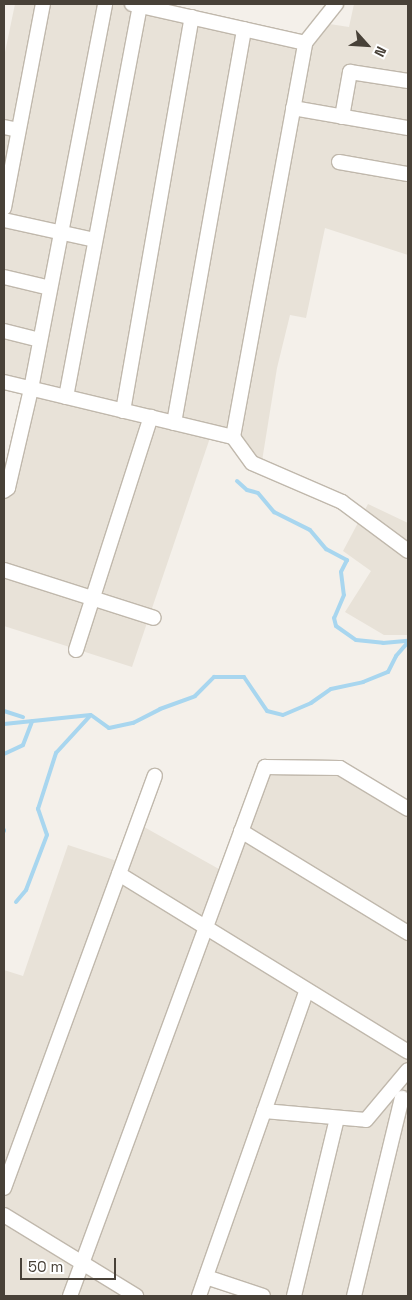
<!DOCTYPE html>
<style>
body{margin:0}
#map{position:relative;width:412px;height:1300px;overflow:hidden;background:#f4f0ea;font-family:"Space Grotesk",sans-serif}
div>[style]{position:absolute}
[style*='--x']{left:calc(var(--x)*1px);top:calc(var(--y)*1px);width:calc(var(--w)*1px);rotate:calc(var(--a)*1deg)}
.residential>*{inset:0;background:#e8e2d8}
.stream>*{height:4px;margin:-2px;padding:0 2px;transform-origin:2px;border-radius:2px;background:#a8d6ef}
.roads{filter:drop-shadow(1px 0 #c0b8ac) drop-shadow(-1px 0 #c0b8ac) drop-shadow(0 1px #c0b8ac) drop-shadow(0 -1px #c0b8ac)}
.minor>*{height:14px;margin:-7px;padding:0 7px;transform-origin:7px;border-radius:7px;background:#fff}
span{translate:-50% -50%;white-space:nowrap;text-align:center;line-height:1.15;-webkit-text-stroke:4px #fff;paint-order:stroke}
.frame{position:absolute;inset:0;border:5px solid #484138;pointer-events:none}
.north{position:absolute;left:342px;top:20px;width:50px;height:50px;-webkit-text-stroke:4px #fff;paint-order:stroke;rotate:116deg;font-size:14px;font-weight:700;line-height:20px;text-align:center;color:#484138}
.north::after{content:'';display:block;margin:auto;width:18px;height:22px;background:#484138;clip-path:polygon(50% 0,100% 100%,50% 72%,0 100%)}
.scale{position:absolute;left:20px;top:1258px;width:96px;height:22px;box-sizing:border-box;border:2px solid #484138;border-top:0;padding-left:6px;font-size:15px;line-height:18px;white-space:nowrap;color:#484138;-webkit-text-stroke:4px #fff;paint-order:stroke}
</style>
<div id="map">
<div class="residential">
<div style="clip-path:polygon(15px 4px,132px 4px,304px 43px,323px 23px,349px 27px,354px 4px,408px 4px,408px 255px,325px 228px,306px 318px,290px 315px,277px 368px,262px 461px,233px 437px,212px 432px,132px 667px,4px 626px,4px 491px,31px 389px,4px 382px,4px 57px)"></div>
<div style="clip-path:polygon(368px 504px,408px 523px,408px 635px,384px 635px,345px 612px,371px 571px,343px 551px)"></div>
<div style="clip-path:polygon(265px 767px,340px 768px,408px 809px,408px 1296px,263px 1296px,206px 1277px,199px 1296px,4px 1296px,4px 970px,23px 976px,68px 845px,123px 863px,137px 823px,226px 873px)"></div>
</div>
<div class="stream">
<div style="--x:237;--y:481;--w:13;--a:42"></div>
<div style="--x:247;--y:490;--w:11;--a:15"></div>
<div style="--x:258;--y:493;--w:25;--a:50"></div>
<div style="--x:274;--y:512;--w:40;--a:26.6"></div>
<div style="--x:310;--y:530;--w:25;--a:50"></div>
<div style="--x:326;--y:549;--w:24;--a:28"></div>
<div style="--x:347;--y:560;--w:13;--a:117"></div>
<div style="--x:341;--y:572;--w:23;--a:83"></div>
<div style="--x:344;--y:595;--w:25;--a:113"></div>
<div style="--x:334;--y:618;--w:8;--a:76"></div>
<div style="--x:336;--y:626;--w:24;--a:35"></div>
<div style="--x:356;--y:640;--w:27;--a:6"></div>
<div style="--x:383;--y:643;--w:25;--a:-5"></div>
<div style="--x:4;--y:711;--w:20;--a:18"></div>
<div style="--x:4;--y:724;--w:87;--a:-5.9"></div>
<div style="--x:91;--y:715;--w:22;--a:36"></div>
<div style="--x:109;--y:728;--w:25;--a:-12"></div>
<div style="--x:133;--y:723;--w:30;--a:-27"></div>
<div style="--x:160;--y:709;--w:37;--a:-20"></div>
<div style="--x:195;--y:696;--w:27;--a:-45"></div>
<div style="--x:214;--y:677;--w:30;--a:0"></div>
<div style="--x:244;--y:677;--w:41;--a:55.9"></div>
<div style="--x:267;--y:711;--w:16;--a:14"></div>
<div style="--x:283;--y:715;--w:30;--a:-23"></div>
<div style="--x:311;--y:703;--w:24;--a:-35"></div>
<div style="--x:331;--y:689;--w:33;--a:-12"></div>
<div style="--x:363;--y:682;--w:27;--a:-22"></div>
<div style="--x:388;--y:672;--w:18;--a:-63"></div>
<div style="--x:396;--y:656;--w:18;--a:-49"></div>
<div style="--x:4;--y:754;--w:21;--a:-25"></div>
<div style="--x:23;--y:745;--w:25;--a:-69"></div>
<div style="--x:4;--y:830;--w:1;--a:90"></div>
<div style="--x:16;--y:902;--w:16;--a:-50"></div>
<div style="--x:26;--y:890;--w:59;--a:-69.1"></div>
<div style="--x:47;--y:835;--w:28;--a:-109"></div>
<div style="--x:38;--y:809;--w:59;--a:-72.2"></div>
<div style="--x:56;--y:753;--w:49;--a:-47.5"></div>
</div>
<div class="roads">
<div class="minor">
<div style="--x:132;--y:4;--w:177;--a:12.7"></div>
<div style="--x:293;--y:108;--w:117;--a:9.9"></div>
<div style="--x:342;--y:117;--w:46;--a:-79.9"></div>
<div style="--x:350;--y:72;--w:59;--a:8.8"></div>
<div style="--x:4;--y:127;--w:14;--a:12"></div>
<div style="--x:339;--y:162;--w:70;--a:9.9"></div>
<div style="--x:4;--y:208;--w:208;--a:-79.2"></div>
<div style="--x:4;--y:220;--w:93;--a:12.4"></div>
<div style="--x:4;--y:277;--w:47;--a:13.4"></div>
<div style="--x:4;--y:331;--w:37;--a:14"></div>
<div style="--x:4;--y:382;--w:236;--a:13.5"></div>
<div style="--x:233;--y:437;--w:32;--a:54"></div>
<div style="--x:252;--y:463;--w:98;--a:23.4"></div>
<div style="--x:342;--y:502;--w:82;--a:36.6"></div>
<div style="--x:66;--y:397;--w:398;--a:-79.3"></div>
<div style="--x:123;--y:411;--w:400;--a:-80.1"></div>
<div style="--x:174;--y:423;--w:400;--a:-79.9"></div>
<div style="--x:233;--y:437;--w:401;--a:-79.6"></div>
<div style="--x:305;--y:43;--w:50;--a:-51.5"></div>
<div style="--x:4;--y:491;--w:5;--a:-37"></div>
<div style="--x:8;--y:488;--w:102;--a:-76.9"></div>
<div style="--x:31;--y:389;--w:392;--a:-79.1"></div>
<div style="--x:4;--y:570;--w:157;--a:17.7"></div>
<div style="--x:76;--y:650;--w:245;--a:-72.2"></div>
<div style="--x:241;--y:831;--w:196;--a:31.4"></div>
<div style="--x:119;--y:874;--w:339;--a:31.6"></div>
<div style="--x:264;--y:1111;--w:102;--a:5"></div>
<div style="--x:366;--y:1120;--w:65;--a:-50"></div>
<div style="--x:4;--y:1188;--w:439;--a:-69.9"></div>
<div style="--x:4;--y:1215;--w:155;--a:31.5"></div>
<div style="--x:206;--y:1277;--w:60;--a:18.4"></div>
<div style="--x:70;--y:1296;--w:564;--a:-69.77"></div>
<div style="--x:265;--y:767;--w:75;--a:0.8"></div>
<div style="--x:340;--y:768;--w:79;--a:31.1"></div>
<div style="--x:199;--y:1296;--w:324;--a:-70.6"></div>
<div style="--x:294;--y:1296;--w:183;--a:-76.4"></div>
<div style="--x:354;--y:1296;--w:204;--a:-76.4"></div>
</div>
</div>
<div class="frame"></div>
<div class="north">N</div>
<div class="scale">50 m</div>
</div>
